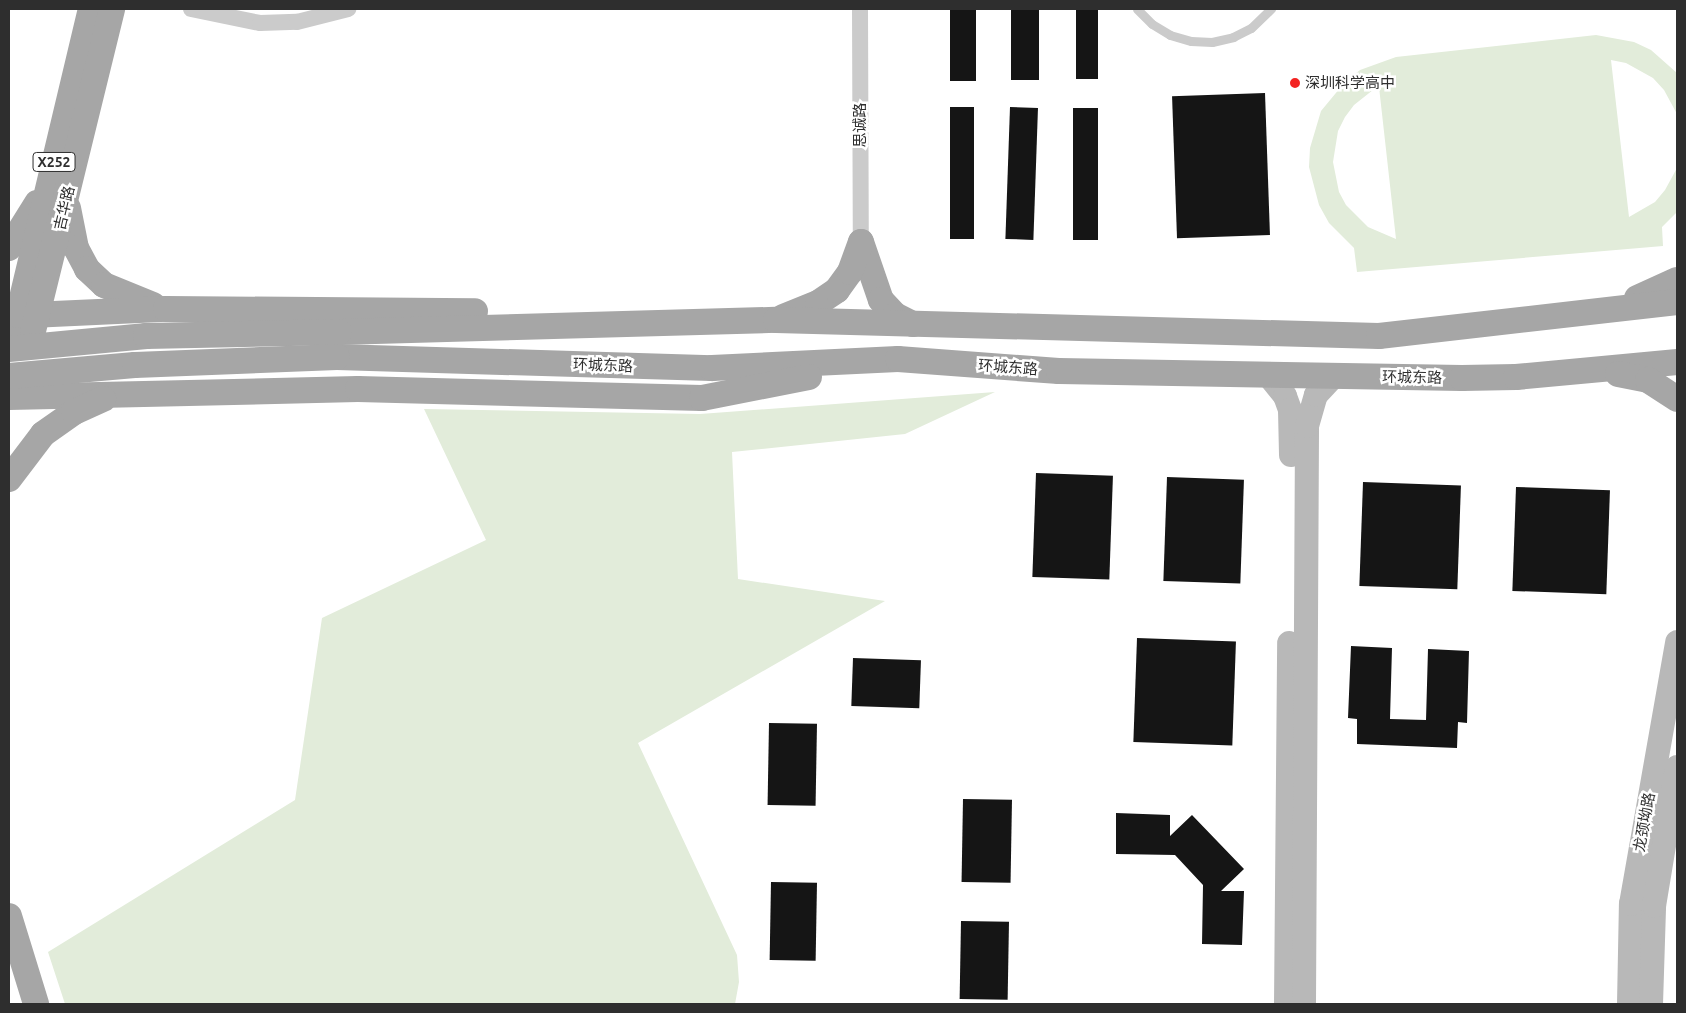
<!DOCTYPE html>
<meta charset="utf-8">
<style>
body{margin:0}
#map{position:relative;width:1686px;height:1013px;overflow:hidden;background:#fff;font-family:Ubuntu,"Noto Sans SC",sans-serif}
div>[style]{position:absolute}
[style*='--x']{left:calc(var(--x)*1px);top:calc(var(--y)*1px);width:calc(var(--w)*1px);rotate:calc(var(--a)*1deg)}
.green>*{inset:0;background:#e2ecda}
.building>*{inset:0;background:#151515;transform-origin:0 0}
.lane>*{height:9px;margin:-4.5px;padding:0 4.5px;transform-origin:4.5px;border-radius:4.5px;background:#cbcbcb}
.street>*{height:16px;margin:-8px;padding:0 8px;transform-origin:8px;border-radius:8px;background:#cbcbcb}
.secondary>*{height:24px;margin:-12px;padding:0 12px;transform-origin:12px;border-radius:12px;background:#b8b8b8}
.primary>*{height:26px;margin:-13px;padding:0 13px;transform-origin:13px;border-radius:13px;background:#a6a6a6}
.primary-bridge>*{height:26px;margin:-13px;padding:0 13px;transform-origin:13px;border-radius:13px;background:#a6a6a6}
.dots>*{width:14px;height:14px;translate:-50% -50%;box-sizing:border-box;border:2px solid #fff;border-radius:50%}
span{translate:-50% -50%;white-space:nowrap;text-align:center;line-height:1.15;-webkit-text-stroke:5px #fff;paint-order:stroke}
.shield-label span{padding:1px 4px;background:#fff;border:1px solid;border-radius:4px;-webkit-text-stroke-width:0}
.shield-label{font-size:14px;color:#2e2e2e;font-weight:700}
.poi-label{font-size:15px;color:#2e2e2e}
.left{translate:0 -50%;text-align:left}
.street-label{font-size:15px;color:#2e2e2e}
.frame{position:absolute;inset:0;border:10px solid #2e2e2e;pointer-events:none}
</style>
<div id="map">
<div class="green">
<div style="clip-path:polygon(evenodd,1596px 35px,1634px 42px,1651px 50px,1677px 73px,1677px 114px,1664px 90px,1653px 78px,1626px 63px,1611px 60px,1629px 217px,1655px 202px,1665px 190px,1677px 168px,1677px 212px,1662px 227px,1663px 246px,1357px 272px,1354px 248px,1329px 223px,1319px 205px,1309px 167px,1310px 148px,1321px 111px,1345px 82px,1360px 70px,1396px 57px,1596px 35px,1378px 86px,1379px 87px,1396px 239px,1368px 227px,1346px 205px,1339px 192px,1333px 162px,1338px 131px,1345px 117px,1354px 105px,1378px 86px)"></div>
<div style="clip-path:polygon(995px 392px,905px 434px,732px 452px,738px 579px,885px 601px,638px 743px,737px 955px,739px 982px,735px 1004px,65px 1004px,48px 952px,295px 800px,322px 618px,486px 540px,424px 409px,700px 414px)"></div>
</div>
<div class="building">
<div style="left:950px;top:9px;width:26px;height:72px"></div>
<div style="left:1011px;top:9px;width:28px;height:71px"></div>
<div style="left:1076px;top:9px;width:22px;height:70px"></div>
<div style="left:1265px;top:93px;width:142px;height:93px;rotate:88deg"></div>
<div style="left:950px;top:107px;width:24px;height:132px"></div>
<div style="left:1010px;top:107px;width:28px;height:132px;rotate:2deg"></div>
<div style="left:1073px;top:108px;width:25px;height:132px"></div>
<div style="left:1036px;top:473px;width:77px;height:104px;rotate:2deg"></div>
<div style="left:1167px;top:477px;width:77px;height:104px;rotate:2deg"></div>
<div style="left:1363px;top:482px;width:98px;height:104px;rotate:2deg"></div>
<div style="left:1516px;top:487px;width:94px;height:104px;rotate:2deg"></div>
<div style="left:1137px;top:638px;width:99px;height:104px;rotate:2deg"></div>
<div style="clip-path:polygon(1351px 646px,1392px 648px,1390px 719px,1426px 720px,1428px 649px,1469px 651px,1467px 723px,1458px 722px,1457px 748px,1357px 744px,1357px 719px,1348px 718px)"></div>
<div style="left:853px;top:658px;width:68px;height:48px;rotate:2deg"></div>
<div style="left:769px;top:723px;width:48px;height:82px;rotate:1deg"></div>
<div style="left:963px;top:799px;width:49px;height:83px;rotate:1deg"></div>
<div style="clip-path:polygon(1116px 813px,1170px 815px,1170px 836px,1192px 815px,1244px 869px,1221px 891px,1244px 891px,1242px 945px,1202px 944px,1203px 885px,1175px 855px,1116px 854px)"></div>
<div style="left:771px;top:882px;width:46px;height:78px;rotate:1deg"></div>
<div style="left:961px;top:921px;width:48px;height:78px;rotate:1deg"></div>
</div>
<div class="lane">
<div style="--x:1137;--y:9;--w:21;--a:45"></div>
<div style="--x:1152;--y:24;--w:21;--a:31"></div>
<div style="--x:1170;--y:35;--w:22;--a:16"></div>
<div style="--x:1191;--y:41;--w:21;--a:3"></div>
<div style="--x:1212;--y:42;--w:22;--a:-13"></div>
<div style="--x:1233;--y:37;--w:20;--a:-27"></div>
<div style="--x:1251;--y:28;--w:28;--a:-44"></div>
</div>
<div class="street">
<div style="--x:191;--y:9;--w:70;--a:11.5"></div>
<div style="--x:260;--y:23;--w:37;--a:-2"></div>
<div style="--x:297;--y:22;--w:53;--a:-14.3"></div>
<div style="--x:860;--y:9;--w:233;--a:89.8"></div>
</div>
<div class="secondary">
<div style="--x:1268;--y:375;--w:27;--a:51"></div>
<div style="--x:1285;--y:396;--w:15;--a:70"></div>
<div style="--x:1290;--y:410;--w:45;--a:88.7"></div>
<div style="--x:1286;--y:1004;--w:361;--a:-89.5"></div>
<div style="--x:1304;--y:1004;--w:578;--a:-89.7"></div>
<div style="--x:1307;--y:426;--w:32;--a:-74"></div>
<div style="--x:1316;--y:395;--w:26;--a:-47"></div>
<div style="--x:1629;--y:1004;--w:100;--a:-88.9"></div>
<div style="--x:1631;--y:904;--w:266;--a:-80"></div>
<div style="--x:1651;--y:1004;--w:98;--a:-88.2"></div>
<div style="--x:1654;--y:906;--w:141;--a:-80.6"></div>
</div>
<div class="primary">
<div style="--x:68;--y:208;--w:41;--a:78.7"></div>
<div style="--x:76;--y:248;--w:24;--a:62"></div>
<div style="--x:87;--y:269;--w:23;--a:43"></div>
<div style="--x:104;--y:285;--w:53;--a:22.2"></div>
<div style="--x:861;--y:242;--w:61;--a:71"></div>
<div style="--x:881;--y:300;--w:21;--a:47"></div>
<div style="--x:895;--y:315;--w:20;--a:27"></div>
<div style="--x:9;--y:248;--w:53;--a:-58.1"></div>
<div style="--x:1637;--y:298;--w:44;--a:-24.2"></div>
<div style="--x:9;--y:316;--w:157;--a:-2.6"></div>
<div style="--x:166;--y:309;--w:309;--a:0.4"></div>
<div style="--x:783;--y:317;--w:38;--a:-22"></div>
<div style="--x:818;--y:303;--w:23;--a:-34"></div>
<div style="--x:837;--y:290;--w:22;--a:-54"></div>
<div style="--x:850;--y:272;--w:32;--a:-70"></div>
<div style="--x:11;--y:330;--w:17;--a:-65"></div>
<div style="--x:18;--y:315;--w:315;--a:-76.6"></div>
<div style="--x:33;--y:331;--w:332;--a:-76.2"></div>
<div style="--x:339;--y:332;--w:437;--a:-1.6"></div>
<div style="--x:776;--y:320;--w:603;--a:1.52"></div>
<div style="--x:1379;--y:336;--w:300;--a:-6.5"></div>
<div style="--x:337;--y:357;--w:375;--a:1.7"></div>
<div style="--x:712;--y:368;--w:186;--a:-2.8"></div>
<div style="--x:898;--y:359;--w:161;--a:4.3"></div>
<div style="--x:1059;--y:371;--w:403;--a:1"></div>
<div style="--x:1462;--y:378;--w:54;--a:-1.1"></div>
<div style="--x:1516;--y:377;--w:162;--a:-5.3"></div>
<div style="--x:1618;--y:374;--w:31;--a:11"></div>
<div style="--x:1648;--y:380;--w:35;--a:33"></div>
<div style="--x:9;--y:397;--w:349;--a:-1.3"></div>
<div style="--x:358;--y:389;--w:344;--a:1.5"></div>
<div style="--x:702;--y:398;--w:109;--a:-11.1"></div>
<div style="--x:9;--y:479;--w:56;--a:-52.9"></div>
<div style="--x:43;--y:434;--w:38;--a:-35"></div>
<div style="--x:74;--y:412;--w:32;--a:-24"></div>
<div style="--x:9;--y:916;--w:92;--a:72.9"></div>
</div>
<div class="primary-bridge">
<div style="--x:9;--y:349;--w:138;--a:-5.4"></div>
<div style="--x:146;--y:336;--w:193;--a:-1.2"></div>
<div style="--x:9;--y:376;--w:126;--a:-5"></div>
<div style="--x:135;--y:365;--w:202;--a:-2.3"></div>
</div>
<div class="dots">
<div style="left:1295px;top:83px;background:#f32321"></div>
</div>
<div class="shield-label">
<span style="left:54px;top:162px">X252</span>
</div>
<div class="poi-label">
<span class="left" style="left:1305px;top:83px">深圳科学高中</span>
</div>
<div class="street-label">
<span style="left:860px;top:125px;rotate:-90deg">思诚路</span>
<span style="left:64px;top:208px;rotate:-77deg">吉华路</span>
<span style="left:603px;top:365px;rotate:2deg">环城东路</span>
<span style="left:1008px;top:367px;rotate:4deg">环城东路</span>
<span style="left:1412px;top:377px;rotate:1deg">环城东路</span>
<span style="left:1644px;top:822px;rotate:-80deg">龙颈坳路</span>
</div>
<div class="frame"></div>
</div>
